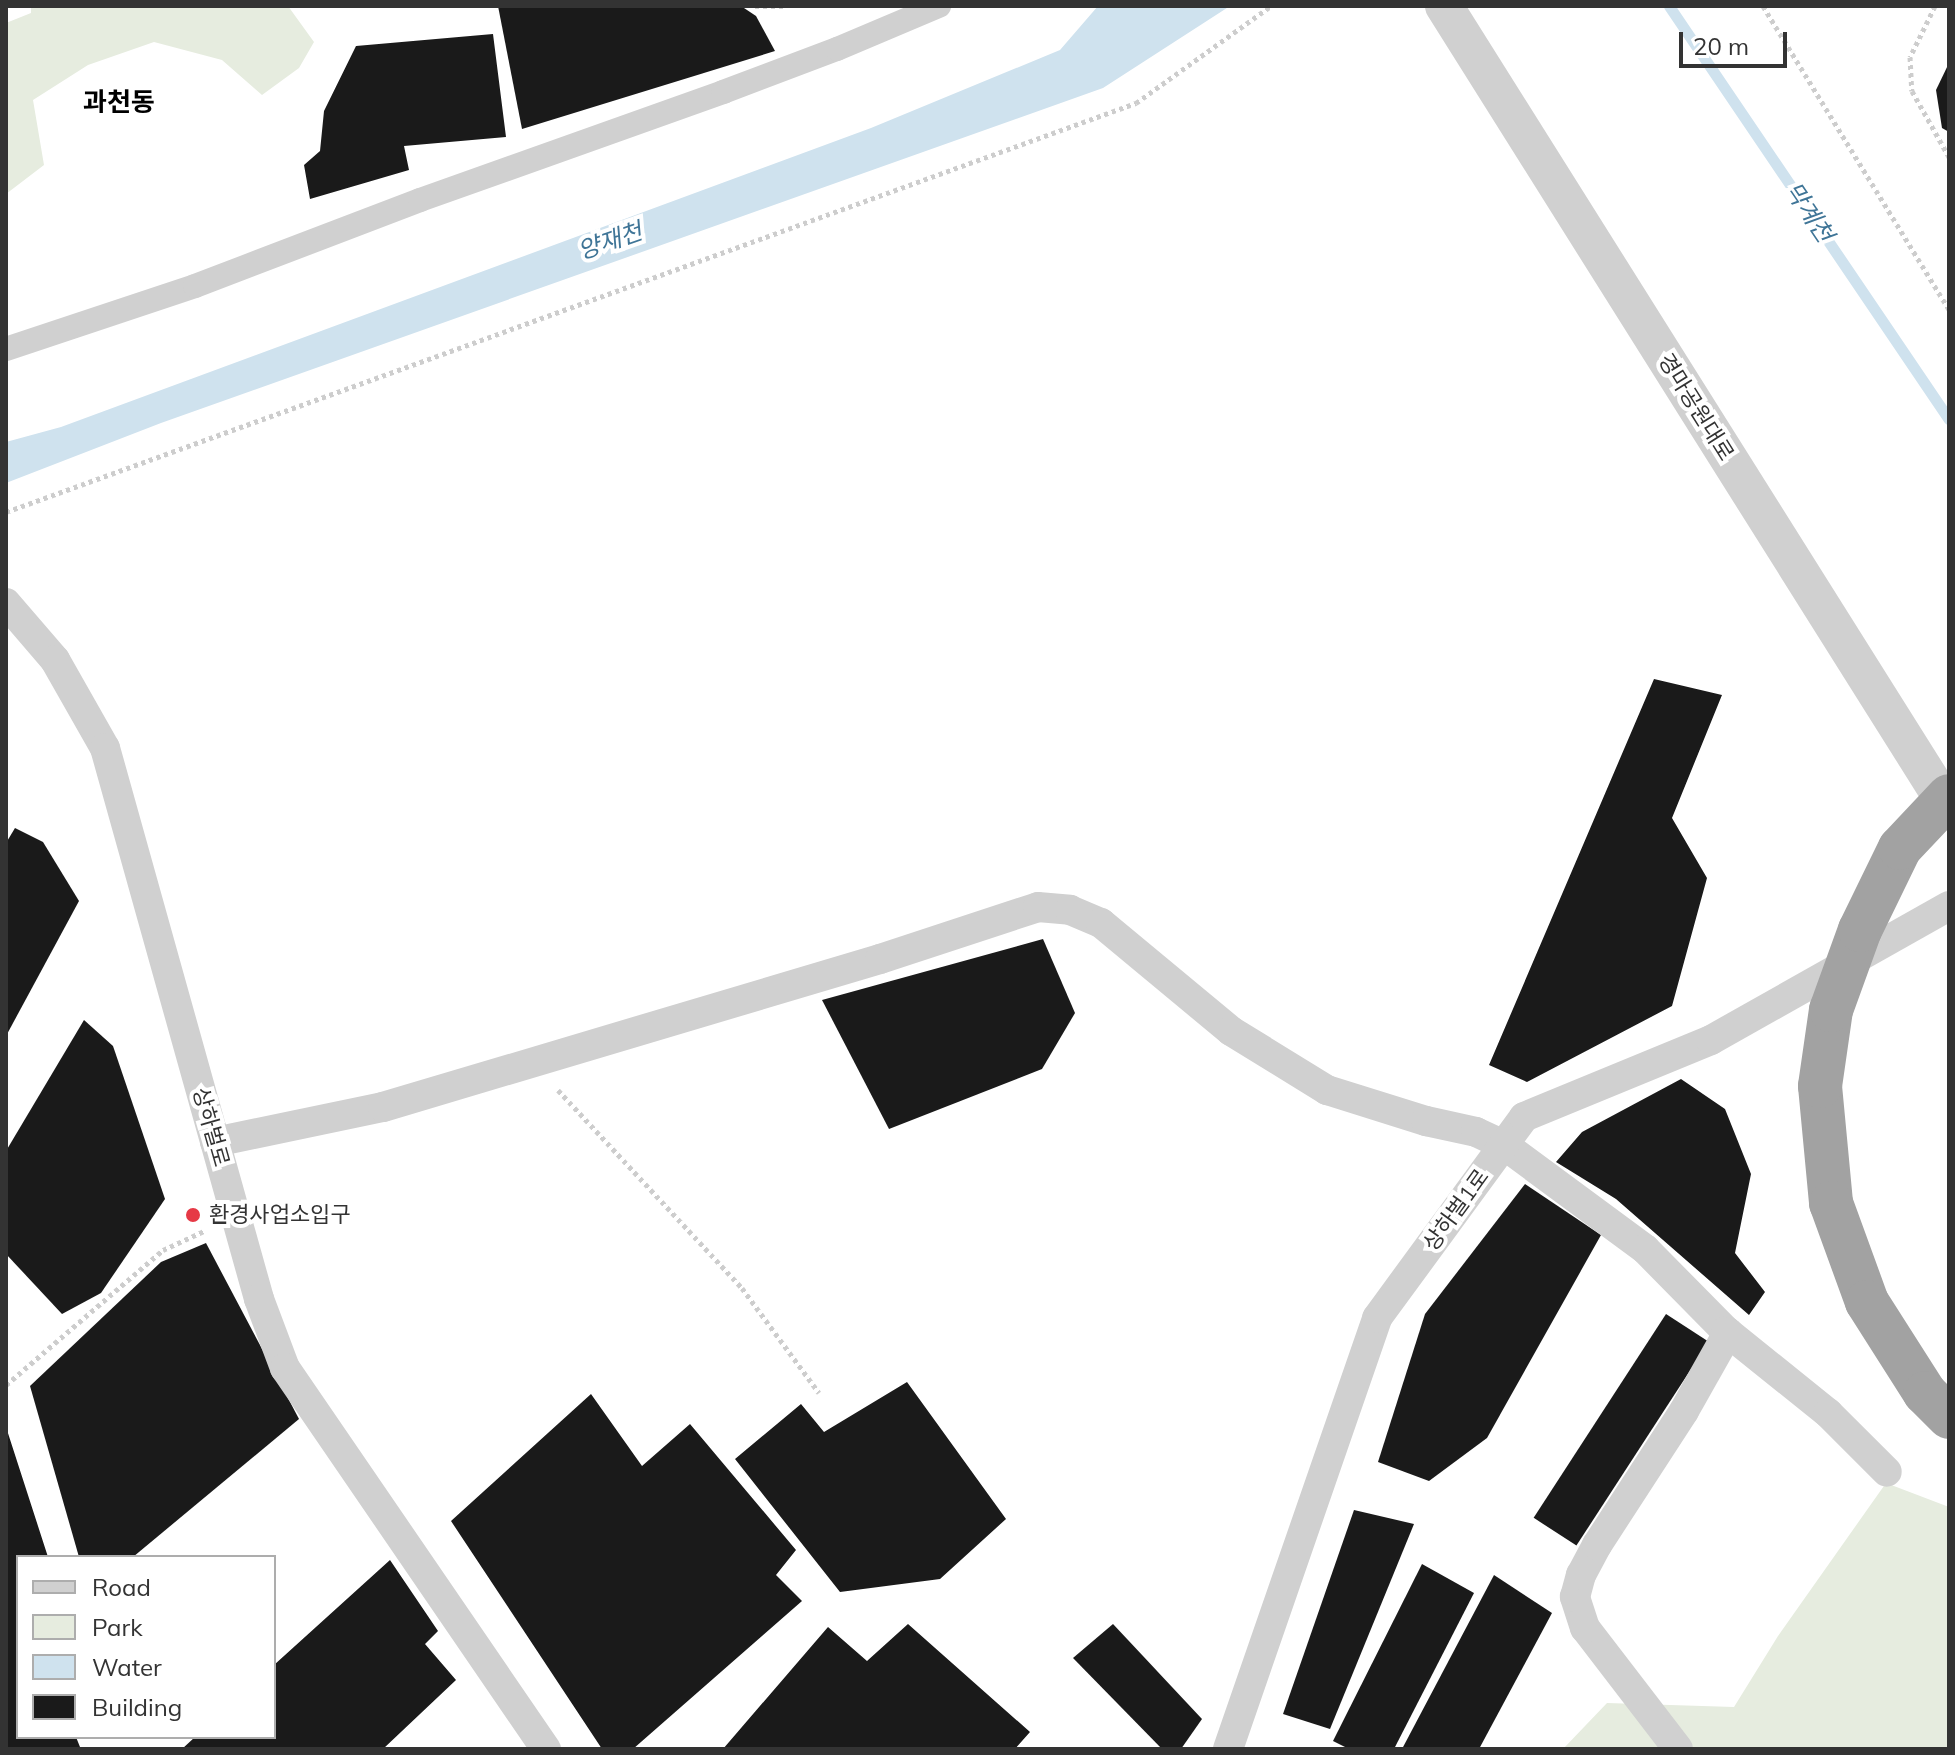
<!DOCTYPE html>
<meta charset="utf-8">
<style>
body{margin:0}
#map{position:relative;width:1955px;height:1755px;overflow:hidden;background:#fff;font-family:Mulish,"Noto Sans KR",sans-serif}
div>[style]{position:absolute}
[style*='--x']{left:calc(var(--x)*1px);top:calc(var(--y)*1px);width:calc(var(--w)*1px);rotate:calc(var(--a)*1deg)}
.green>*{inset:0;background:#e6ecdf}
.water>*{inset:0;background:#cfe2ee}
.stream>*{height:11px;margin:-5.5px;padding:0 5.5px;transform-origin:5.5px;border-radius:5.5px;background:#cfe2ee}
.building>*{inset:0;background:#1a1a1a;transform-origin:0 0}
.path>*{height:5px;margin-top:-2.5px;transform-origin:0;background:repeating-linear-gradient(90deg,#cdcdcd 0 4px,transparent 0 8px)}
.pedestrian>*{height:24px;margin:-12px;padding:0 12px;transform-origin:12px;border-radius:12px;background:#d0d0d0}
.minor>*{height:30px;margin:-15px;padding:0 15px;transform-origin:15px;border-radius:15px;background:#d0d0d0}
.tertiary>*{height:38px;margin:-19px;padding:0 19px;transform-origin:19px;border-radius:19px;background:#d0d0d0}
.trunk>*{height:44px;margin:-22px;padding:0 22px;transform-origin:22px;border-radius:22px;background:#a2a2a2}
.trunk-bridge>*{height:44px;margin:-22px;padding:0 22px;transform-origin:22px;border-radius:22px;background:#a2a2a2}
.dots>*{width:22px;height:22px;translate:-50% -50%;box-sizing:border-box;border:4px solid #fff;border-radius:50%}
span{translate:-50% -50%;white-space:nowrap;text-align:center;line-height:1.15;-webkit-text-stroke:8px #fff;paint-order:stroke}
.street-label{font-size:22px;color:#333}
.poi-label{font-size:22px;color:#333}
.left{translate:0 -50%;text-align:left}
.water-label{font-size:24px;color:#3f7597;font-style:italic}
.quarter-label{font-size:26px;color:#000;font-weight:700}
.frame{position:absolute;inset:0;border:8px solid #333;pointer-events:none}
.legend{position:absolute;left:16px;top:1555px;width:260px;height:184px;box-sizing:border-box;background:#fff;border:2px solid #adadad;margin:0;padding:10px 14px;list-style:none;font-size:24px;color:#333}
.legend li{display:flex;align-items:center;gap:16px;height:40px}
.legend b{width:40px;border:2px solid #adadad}
.scale{position:absolute;left:1679px;top:32px;width:108px;height:36px;box-sizing:border-box;border:4px solid #333;border-top:0;padding-left:10px;font-size:24px;line-height:28px;white-space:nowrap;color:#333;-webkit-text-stroke:6px #fff;paint-order:stroke}
</style>
<div id="map">
<div class="green">
<div style="clip-path:polygon(31px 6px,288px 6px,314px 42px,299px 68px,262px 95px,222px 60px,154px 42px,88px 65px,33px 100px,44px 165px,6px 194px,6px 23px,31px 13px)"></div>
<div style="clip-path:polygon(1886px 1483px,1949px 1507px,1949px 1749px,1563px 1749px,1607px 1703px,1734px 1707px,1778px 1636px)"></div>
</div>
<div class="water">
<div style="clip-path:polygon(1098px 6px,1230px 6px,1103px 88px,161px 423px,6px 483px,6px 442px,61px 427px,871px 128px,1060px 50px)"></div>
</div>
<div class="stream">
<div style="--x:1669;--y:6;--w:499;--a:55.9"></div>
</div>
<div class="building">
<div style="clip-path:polygon(498px 6px,741px 6px,756px 16px,775px 51px,522px 129px)"></div>
<div style="clip-path:polygon(493px 34px,506px 137px,404px 146px,409px 170px,310px 199px,304px 165px,320px 151px,324px 111px,356px 46px)"></div>
<div style="clip-path:polygon(1949px 63px,1949px 132px,1942px 128px,1936px 90px)"></div>
<div style="clip-path:polygon(1654px 679px,1722px 695px,1672px 818px,1707px 878px,1672px 1006px,1527px 1082px,1489px 1065px)"></div>
<div style="clip-path:polygon(15px 828px,43px 842px,79px 901px,6px 1036px,6px 843px)"></div>
<div style="clip-path:polygon(1043px 939px,1075px 1013px,1042px 1069px,889px 1129px,822px 1000px)"></div>
<div style="clip-path:polygon(84px 1020px,113px 1046px,165px 1199px,101px 1293px,62px 1314px,6px 1254px,6px 1151px)"></div>
<div style="clip-path:polygon(1681px 1079px,1725px 1109px,1751px 1174px,1735px 1253px,1765px 1292px,1749px 1315px,1616px 1199px,1556px 1162px,1582px 1132px)"></div>
<div style="clip-path:polygon(1525px 1184px,1601px 1235px,1487px 1438px,1429px 1481px,1378px 1462px,1425px 1314px)"></div>
<div style="clip-path:polygon(206px 1243px,299px 1419px,133px 1557px,79px 1557px,30px 1386px,161px 1262px)"></div>
<div style="left:1666px;top:1314px;width:51px;height:243px;rotate:33deg"></div>
<div style="clip-path:polygon(907px 1382px,1006px 1519px,940px 1579px,840px 1592px,735px 1459px,801px 1404px,824px 1432px)"></div>
<div style="clip-path:polygon(591px 1394px,642px 1466px,690px 1424px,796px 1550px,776px 1575px,802px 1601px,633px 1749px,602px 1749px,451px 1521px)"></div>
<div style="clip-path:polygon(6px 1427px,48px 1557px,18px 1557px,18px 1737px,76px 1737px,80px 1747px,73px 1749px,6px 1749px)"></div>
<div style="clip-path:polygon(1354px 1510px,1414px 1524px,1330px 1729px,1283px 1714px)"></div>
<div style="clip-path:polygon(390px 1560px,438px 1631px,425px 1644px,456px 1680px,383px 1749px,182px 1749px,195px 1737px,274px 1737px,274px 1665px)"></div>
<div style="clip-path:polygon(1422px 1564px,1474px 1593px,1394px 1749px,1349px 1749px,1333px 1741px)"></div>
<div style="clip-path:polygon(1494px 1575px,1552px 1613px,1479px 1749px,1402px 1749px)"></div>
<div style="clip-path:polygon(908px 1624px,1030px 1732px,1015px 1749px,723px 1749px,828px 1627px,867px 1661px)"></div>
<div style="clip-path:polygon(1113px 1624px,1202px 1719px,1181px 1749px,1162px 1749px,1073px 1658px)"></div>
</div>
<div class="path">
<div style="--x:755;--y:6;--w:30;--a:0"></div>
<div style="--x:1763;--y:6;--w:356;--a:58.5"></div>
<div style="--x:1935;--y:6;--w:57;--a:116.1"></div>
<div style="--x:1910;--y:57;--w:34;--a:87"></div>
<div style="--x:1912;--y:91;--w:76;--a:60.7"></div>
<div style="--x:6;--y:512;--w:1202;--a:-19.9"></div>
<div style="--x:1136;--y:103;--w:166;--a:-35.7"></div>
<div style="--x:558;--y:1090;--w:270;--a:47.1"></div>
<div style="--x:742;--y:1288;--w:130;--a:53.7"></div>
<div style="--x:6;--y:1385;--w:207;--a:-40.7"></div>
<div style="--x:163;--y:1250;--w:47;--a:-24.9"></div>
</div>
<div class="pedestrian">
<div style="--x:6;--y:349;--w:199;--a:-18.4"></div>
<div style="--x:195;--y:286;--w:241;--a:-20.9"></div>
<div style="--x:420;--y:200;--w:322;--a:-19.6"></div>
<div style="--x:723;--y:92;--w:122;--a:-20.7"></div>
<div style="--x:837;--y:49;--w:111;--a:-22.9"></div>
</div>
<div class="minor">
<div style="--x:6;--y:603;--w:75;--a:49.3"></div>
<div style="--x:55;--y:660;--w:101;--a:60.4"></div>
<div style="--x:105;--y:748;--w:572;--a:74.38"></div>
<div style="--x:259;--y:1299;--w:74;--a:69.4"></div>
<div style="--x:285;--y:1368;--w:462;--a:55.6"></div>
<div style="--x:215;--y:1142;--w:172;--a:-11.8"></div>
<div style="--x:383;--y:1107;--w:519;--a:-16.58"></div>
<div style="--x:880;--y:959;--w:166;--a:-18.2"></div>
<div style="--x:1038;--y:907;--w:32;--a:5"></div>
<div style="--x:1070;--y:910;--w:34;--a:23"></div>
<div style="--x:1101;--y:923;--w:169;--a:39.7"></div>
<div style="--x:1231;--y:1031;--w:113;--a:31.6"></div>
<div style="--x:1327;--y:1090;--w:104;--a:17.4"></div>
<div style="--x:1426;--y:1121;--w:51;--a:12.4"></div>
<div style="--x:1476;--y:1132;--w:31;--a:25"></div>
<div style="--x:1504;--y:1145;--w:175;--a:36.4"></div>
<div style="--x:1645;--y:1249;--w:115;--a:45.4"></div>
<div style="--x:1726;--y:1331;--w:131;--a:38.8"></div>
<div style="--x:1828;--y:1413;--w:83;--a:45"></div>
<div style="--x:1228;--y:1749;--w:456;--a:-70.9"></div>
<div style="--x:1377;--y:1318;--w:249;--a:-53.8"></div>
<div style="--x:1524;--y:1117;--w:202;--a:-22.4"></div>
<div style="--x:1711;--y:1040;--w:273;--a:-29.4"></div>
<div style="--x:1678;--y:1749;--w:153;--a:-127.5"></div>
<div style="--x:1585;--y:1628;--w:33;--a:-108"></div>
<div style="--x:1575;--y:1597;--w:23;--a:-75"></div>
<div style="--x:1581;--y:1575;--w:34;--a:-62"></div>
<div style="--x:1597;--y:1545;--w:160;--a:-57"></div>
<div style="--x:1684;--y:1411;--w:90;--a:-60.6"></div>
</div>
<div class="tertiary">
<div style="--x:1444;--y:6;--w:949;--a:57.83"></div>
</div>
<div class="trunk">
<div style="--x:1820;--y:1086;--w:118;--a:84.6"></div>
<div style="--x:1831;--y:1203;--w:105;--a:70"></div>
<div style="--x:1867;--y:1302;--w:108;--a:57.5"></div>
<div style="--x:1925;--y:1393;--w:34;--a:45"></div>
</div>
<div class="trunk-bridge">
<div style="--x:1820;--y:1086;--w:77;--a:-81.8"></div>
<div style="--x:1831;--y:1010;--w:85;--a:-70.1"></div>
<div style="--x:1860;--y:930;--w:91;--a:-64"></div>
<div style="--x:1900;--y:848;--w:71;--a:-46.7"></div>
</div>
<div class="dots">
<div style="left:193px;top:1215px;background:#e63946"></div>
</div>
<div class="street-label">
<span style="left:1696px;top:407px;rotate:58deg">경마공원대로</span>
<span style="left:211px;top:1127px;rotate:74deg">상하벌로</span>
<span style="left:1456px;top:1210px;rotate:-54deg">상하벌1로</span>
</div>
<div class="poi-label">
<span class="left" style="left:209px;top:1215px">환경사업소입구</span>
</div>
<div class="water-label">
<span style="left:1809px;top:212px;rotate:56deg">막계천</span>
<span style="left:610px;top:241px;rotate:-19deg">양재천</span>
</div>
<div class="quarter-label">
<span style="left:119px;top:102px">과천동</span>
</div>
<div class="frame"></div>
<ul class="legend">
<li><b style="height:10px;background:#d0d0d0"></b>Road</li>
<li><b style="height:22px;background:#e6ecdf"></b>Park</li>
<li><b style="height:22px;background:#cfe2ee"></b>Water</li>
<li><b style="height:22px;background:#1a1a1a"></b>Building</li>
</ul>
<div class="scale">20 m</div>
</div>
